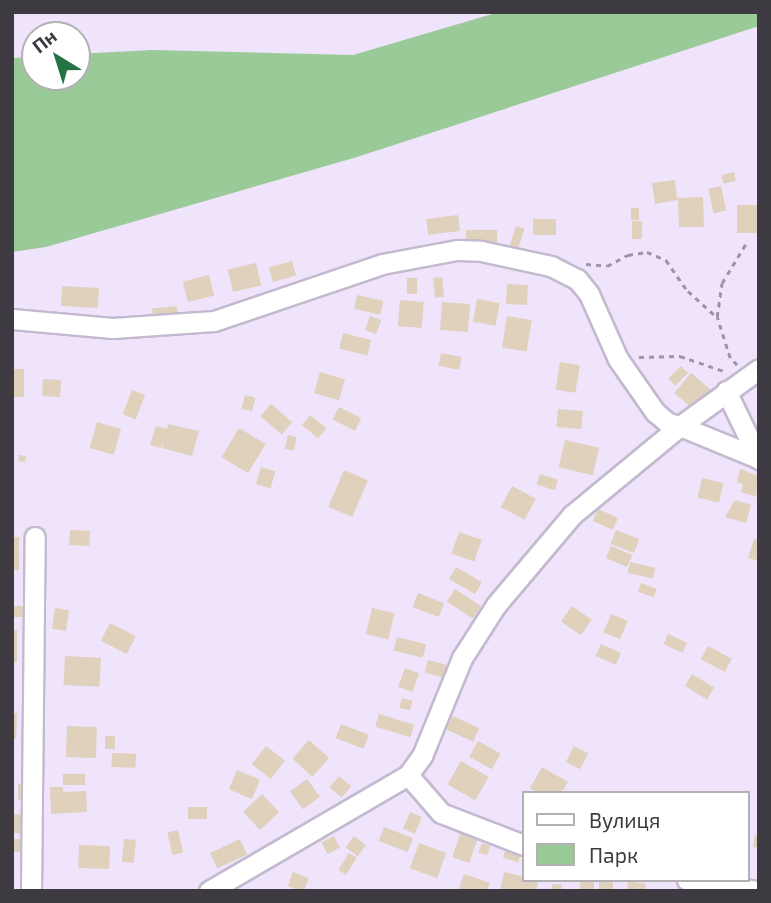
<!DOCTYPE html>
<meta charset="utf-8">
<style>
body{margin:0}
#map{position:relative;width:771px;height:903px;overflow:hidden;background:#efe4fb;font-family:"Exo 2",sans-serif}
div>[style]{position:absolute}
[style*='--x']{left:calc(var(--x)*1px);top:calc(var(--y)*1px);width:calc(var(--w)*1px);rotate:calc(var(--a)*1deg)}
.green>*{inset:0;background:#9bca99}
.building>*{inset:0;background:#dfd1bc;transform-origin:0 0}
.path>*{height:2.5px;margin-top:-1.25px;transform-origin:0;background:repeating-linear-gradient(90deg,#9d95a5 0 5px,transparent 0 10px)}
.roads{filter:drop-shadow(2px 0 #c3bacf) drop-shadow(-2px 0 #c3bacf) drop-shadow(0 2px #c3bacf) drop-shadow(0 -2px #c3bacf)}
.minor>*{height:19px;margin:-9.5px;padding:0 9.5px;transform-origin:9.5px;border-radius:9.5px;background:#fff}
span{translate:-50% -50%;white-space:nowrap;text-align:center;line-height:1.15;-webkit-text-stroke:5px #fff;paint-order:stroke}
.frame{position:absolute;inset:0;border:14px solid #3e3a42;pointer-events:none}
.legend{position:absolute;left:522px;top:791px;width:228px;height:91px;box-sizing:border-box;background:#fff;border:2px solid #b2b0b3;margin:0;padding:9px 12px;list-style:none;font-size:21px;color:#3e3a42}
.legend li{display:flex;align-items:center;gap:14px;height:35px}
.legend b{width:35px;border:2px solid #b2b0b3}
.north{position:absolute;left:21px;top:21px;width:70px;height:70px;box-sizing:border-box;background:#fff;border:2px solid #b2b0b3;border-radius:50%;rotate:322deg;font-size:19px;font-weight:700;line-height:28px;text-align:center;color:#3e3a42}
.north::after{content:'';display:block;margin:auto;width:24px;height:32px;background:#247344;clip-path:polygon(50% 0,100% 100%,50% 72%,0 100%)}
</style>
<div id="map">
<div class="green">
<div style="clip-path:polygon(499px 12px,759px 12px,759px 26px,357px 157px,46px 247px,12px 252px,12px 58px,35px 57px,35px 77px,77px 77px,77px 54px,151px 50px,353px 55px)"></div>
</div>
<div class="building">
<div style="left:734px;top:172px;width:9px;height:13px;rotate:77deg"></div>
<div style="clip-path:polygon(675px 180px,677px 198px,703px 197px,704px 227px,679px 227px,678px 200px,655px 204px,652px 183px)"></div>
<div style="left:721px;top:186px;width:25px;height:13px;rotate:78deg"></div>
<div style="left:759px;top:205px;width:28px;height:22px;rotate:90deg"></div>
<div style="left:631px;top:208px;width:8px;height:12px"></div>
<div style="left:458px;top:215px;width:16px;height:32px;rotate:83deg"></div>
<div style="left:533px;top:219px;width:23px;height:16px"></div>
<div style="left:632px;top:221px;width:10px;height:18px"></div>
<div style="left:516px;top:226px;width:9px;height:22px;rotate:18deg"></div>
<div style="left:466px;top:230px;width:31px;height:14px"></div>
<div style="left:292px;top:261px;width:15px;height:24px;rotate:74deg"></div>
<div style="left:256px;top:263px;width:23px;height:29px;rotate:77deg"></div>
<div style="left:209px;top:275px;width:21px;height:27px;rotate:76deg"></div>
<div style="left:442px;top:277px;width:20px;height:9px;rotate:84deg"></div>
<div style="left:407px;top:278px;width:10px;height:16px"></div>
<div style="left:507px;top:284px;width:21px;height:20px;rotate:3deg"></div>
<div style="left:62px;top:286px;width:37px;height:20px;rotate:3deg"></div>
<div style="left:357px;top:295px;width:27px;height:14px;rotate:13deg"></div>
<div style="left:477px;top:299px;width:23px;height:23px;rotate:10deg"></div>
<div style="left:400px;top:300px;width:24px;height:26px;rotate:5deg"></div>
<div style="left:442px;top:302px;width:28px;height:28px;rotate:4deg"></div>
<div style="left:177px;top:306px;width:10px;height:25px;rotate:84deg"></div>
<div style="left:370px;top:316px;width:12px;height:15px;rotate:20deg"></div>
<div style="left:507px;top:316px;width:25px;height:32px;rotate:9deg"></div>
<div style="left:343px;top:333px;width:29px;height:16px;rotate:14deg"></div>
<div style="left:441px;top:353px;width:21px;height:13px;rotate:11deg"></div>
<div style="left:560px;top:362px;width:20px;height:28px;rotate:9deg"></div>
<div style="left:681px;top:366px;width:10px;height:18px;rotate:45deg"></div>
<div style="left:12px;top:369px;width:12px;height:28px"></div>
<div style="left:320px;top:372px;width:26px;height:22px;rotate:16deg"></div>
<div style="left:691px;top:373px;width:26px;height:26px;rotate:40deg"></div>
<div style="left:43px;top:379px;width:18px;height:17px;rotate:3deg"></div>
<div style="left:132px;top:390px;width:14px;height:26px;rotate:21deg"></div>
<div style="left:245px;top:395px;width:11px;height:14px;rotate:15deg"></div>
<div style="left:271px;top:404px;width:28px;height:16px;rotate:41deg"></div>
<div style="left:339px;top:407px;width:25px;height:14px;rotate:27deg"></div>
<div style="left:558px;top:409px;width:25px;height:18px;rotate:5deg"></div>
<div style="left:310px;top:415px;width:21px;height:13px;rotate:39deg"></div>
<div style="left:97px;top:422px;width:25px;height:27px;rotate:16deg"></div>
<div style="clip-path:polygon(168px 424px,199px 431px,192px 456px,162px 448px,163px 440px,161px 448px,150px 445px,156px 426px,167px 429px)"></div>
<div style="left:239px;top:428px;width:31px;height:34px;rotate:31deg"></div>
<div style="left:288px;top:435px;width:9px;height:14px;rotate:13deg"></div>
<div style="left:565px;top:440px;width:35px;height:28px;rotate:13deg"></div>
<div style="left:19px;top:455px;width:7px;height:6px;rotate:8deg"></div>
<div style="left:261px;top:467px;width:15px;height:18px;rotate:16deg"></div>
<div style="clip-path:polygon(740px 469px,759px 476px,756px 497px,741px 492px,743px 484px,737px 482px)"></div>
<div style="left:344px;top:470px;width:26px;height:40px;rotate:23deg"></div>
<div style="left:540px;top:474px;width:19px;height:11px;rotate:18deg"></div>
<div style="left:702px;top:478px;width:22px;height:20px;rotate:13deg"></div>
<div style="left:512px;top:486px;width:27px;height:24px;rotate:28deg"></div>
<div style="clip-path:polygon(735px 500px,751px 505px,746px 523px,725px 517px)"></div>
<div style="left:598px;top:509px;width:22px;height:13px;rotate:24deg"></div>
<div style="left:70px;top:530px;width:20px;height:15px;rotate:3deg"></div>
<div style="left:616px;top:530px;width:25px;height:15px;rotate:21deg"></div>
<div style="left:459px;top:532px;width:24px;height:23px;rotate:19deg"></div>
<div style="left:12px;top:537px;width:7px;height:33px"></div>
<div style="clip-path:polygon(754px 539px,759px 540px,759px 561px,748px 558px)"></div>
<div style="left:611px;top:546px;width:23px;height:13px;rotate:23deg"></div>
<div style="left:630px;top:562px;width:26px;height:11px;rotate:13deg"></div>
<div style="left:456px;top:567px;width:30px;height:14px;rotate:30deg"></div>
<div style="left:641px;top:583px;width:17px;height:9px;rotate:21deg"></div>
<div style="left:455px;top:589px;width:31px;height:15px;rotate:33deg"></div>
<div style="left:418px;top:593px;width:28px;height:15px;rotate:21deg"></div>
<div style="left:12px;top:606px;width:15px;height:11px"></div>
<div style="left:572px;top:606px;width:24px;height:19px;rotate:35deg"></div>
<div style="left:55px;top:608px;width:14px;height:21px;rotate:8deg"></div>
<div style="left:372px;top:608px;width:23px;height:27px;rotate:13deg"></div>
<div style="left:611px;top:614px;width:18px;height:20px;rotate:22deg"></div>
<div style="left:110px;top:623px;width:29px;height:20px;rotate:27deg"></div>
<div style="left:12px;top:630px;width:5px;height:32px"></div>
<div style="left:668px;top:634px;width:21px;height:11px;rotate:25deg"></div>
<div style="left:397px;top:637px;width:30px;height:14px;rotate:14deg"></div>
<div style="left:601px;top:644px;width:22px;height:13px;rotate:24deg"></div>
<div style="left:708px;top:646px;width:27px;height:15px;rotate:28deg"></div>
<div style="left:65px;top:656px;width:36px;height:29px;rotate:3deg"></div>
<div style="left:428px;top:660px;width:23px;height:13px;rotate:15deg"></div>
<div style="left:405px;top:668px;width:15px;height:20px;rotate:20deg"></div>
<div style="left:692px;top:674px;width:26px;height:14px;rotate:31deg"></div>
<div style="left:402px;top:698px;width:11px;height:10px;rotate:15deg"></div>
<div style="clip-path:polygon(12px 713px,17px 713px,16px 739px,12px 739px)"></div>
<div style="left:379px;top:714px;width:37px;height:13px;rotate:17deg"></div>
<div style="left:453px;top:716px;width:29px;height:15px;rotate:25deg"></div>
<div style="left:341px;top:724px;width:30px;height:15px;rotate:21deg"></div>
<div style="left:67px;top:726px;width:30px;height:31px;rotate:2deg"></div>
<div style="left:105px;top:736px;width:10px;height:13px"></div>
<div style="left:309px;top:740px;width:27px;height:25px;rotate:42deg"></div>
<div style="left:478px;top:741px;width:26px;height:18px;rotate:29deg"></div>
<div style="left:266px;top:746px;width:24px;height:23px;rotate:38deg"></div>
<div style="left:574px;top:746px;width:16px;height:18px;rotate:27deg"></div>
<div style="left:112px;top:753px;width:24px;height:14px;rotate:2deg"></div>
<div style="left:461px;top:761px;width:32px;height:27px;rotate:30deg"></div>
<div style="clip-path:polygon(542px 767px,568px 782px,561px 793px,538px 793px,530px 788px)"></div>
<div style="left:237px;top:770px;width:25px;height:21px;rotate:23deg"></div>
<div style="left:63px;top:774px;width:22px;height:11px"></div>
<div style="left:339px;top:776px;width:16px;height:15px;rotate:40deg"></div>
<div style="left:307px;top:779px;width:22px;height:21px;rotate:54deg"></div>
<div style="left:18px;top:784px;width:10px;height:16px"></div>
<div style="clip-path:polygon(50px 787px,63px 787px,63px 792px,86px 791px,87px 812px,51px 814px)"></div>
<div style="left:262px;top:794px;width:25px;height:26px;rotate:47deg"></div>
<div style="left:188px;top:807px;width:19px;height:12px"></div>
<div style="left:410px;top:812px;width:13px;height:18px;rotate:23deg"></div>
<div style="left:12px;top:814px;width:12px;height:19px;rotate:5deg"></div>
<div style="left:463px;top:826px;width:18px;height:33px;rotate:19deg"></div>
<div style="left:384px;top:827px;width:31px;height:15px;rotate:21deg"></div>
<div style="left:178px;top:830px;width:23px;height:11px;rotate:77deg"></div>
<div style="clip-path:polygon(755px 835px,759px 836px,759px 848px,753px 847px)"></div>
<div style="left:334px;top:836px;width:13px;height:14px;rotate:63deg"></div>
<div style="left:354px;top:836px;width:15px;height:14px;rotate:37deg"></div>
<div style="left:12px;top:839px;width:10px;height:13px"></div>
<div style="left:124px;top:839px;width:12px;height:23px;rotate:5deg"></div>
<div style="left:240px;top:839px;width:17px;height:33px;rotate:65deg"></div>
<div style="left:419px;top:843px;width:29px;height:27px;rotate:20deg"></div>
<div style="left:482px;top:843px;width:9px;height:10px;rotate:21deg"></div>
<div style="left:79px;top:845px;width:31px;height:23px;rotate:2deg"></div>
<div style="left:506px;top:848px;width:16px;height:10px;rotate:18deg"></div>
<div style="left:349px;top:853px;width:9px;height:20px;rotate:32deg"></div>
<div style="left:293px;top:872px;width:17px;height:15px;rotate:21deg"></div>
<div style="clip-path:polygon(504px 872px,539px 880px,536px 891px,500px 891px)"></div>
<div style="clip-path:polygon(464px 874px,490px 883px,487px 891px,458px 891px)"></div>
<div style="left:580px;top:880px;width:14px;height:11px"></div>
<div style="left:599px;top:880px;width:14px;height:11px"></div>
<div style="clip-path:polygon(628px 881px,646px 884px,645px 891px,627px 891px)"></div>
<div style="clip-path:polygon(552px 884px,562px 885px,561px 891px,551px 891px)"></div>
</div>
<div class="path">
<div style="--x:586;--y:264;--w:21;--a:5"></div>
<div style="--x:607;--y:266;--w:24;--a:-28"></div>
<div style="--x:628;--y:255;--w:19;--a:-9"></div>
<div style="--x:647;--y:252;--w:21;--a:23"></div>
<div style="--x:666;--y:260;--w:38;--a:55"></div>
<div style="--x:688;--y:291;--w:39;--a:42"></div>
<div style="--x:639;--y:357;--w:41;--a:-1.4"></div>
<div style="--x:680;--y:356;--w:46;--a:18.8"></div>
<div style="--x:737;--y:365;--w:10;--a:-135"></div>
<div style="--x:730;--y:358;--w:43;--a:-107.6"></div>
<div style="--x:717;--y:317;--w:34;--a:-82"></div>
<div style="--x:722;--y:283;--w:50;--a:-58.8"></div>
</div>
<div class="roads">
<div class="minor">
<div style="--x:12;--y:319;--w:101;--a:5.1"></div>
<div style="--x:113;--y:328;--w:101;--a:-4"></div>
<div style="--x:214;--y:321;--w:177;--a:-18.7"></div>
<div style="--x:382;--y:264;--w:76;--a:-10.6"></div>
<div style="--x:457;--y:250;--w:24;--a:2"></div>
<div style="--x:481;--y:251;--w:72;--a:12.1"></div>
<div style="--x:551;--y:266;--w:29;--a:27"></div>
<div style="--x:577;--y:279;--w:19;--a:51"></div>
<div style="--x:589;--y:294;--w:71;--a:66"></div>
<div style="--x:618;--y:359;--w:65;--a:55.1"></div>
<div style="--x:655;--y:412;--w:17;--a:40"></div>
<div style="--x:668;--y:423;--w:12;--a:14"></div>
<div style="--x:680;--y:426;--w:97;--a:-35.8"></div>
<div style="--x:726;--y:391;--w:76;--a:64.1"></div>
<div style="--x:408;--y:775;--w:50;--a:49"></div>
<div style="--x:441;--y:813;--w:89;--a:21.1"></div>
<div style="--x:687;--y:880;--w:71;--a:8.9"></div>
<div style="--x:31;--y:891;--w:354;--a:-89.4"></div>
<div style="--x:209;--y:891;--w:230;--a:-30.2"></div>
<div style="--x:408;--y:775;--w:24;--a:-54"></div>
<div style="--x:422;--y:756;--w:106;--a:-67.8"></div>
<div style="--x:462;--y:658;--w:63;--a:-57.3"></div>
<div style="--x:496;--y:605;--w:118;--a:-49.8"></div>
<div style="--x:572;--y:515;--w:140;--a:-39.5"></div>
<div style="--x:680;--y:426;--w:84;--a:22.3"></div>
</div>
</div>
<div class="frame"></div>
<ul class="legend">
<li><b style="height:9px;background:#fff"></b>Вулиця</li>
<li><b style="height:19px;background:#9bca99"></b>Парк</li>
</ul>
<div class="north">Пн</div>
</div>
